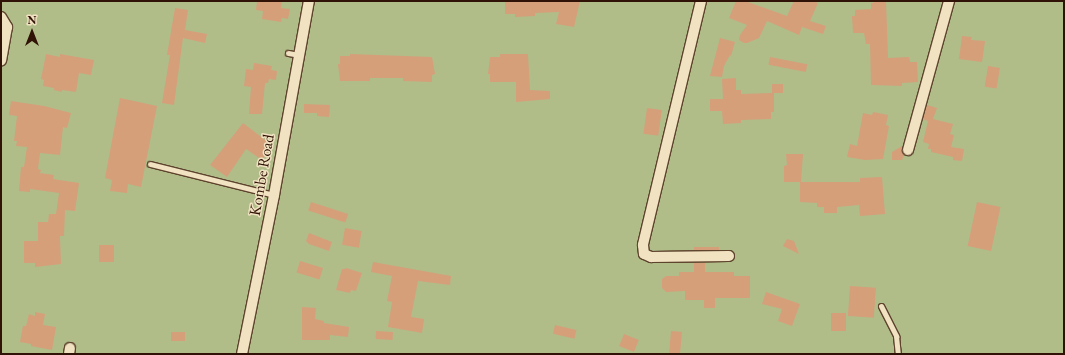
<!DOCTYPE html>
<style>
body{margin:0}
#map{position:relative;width:1065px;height:355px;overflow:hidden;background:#ead2a1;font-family:"EB Garamond",serif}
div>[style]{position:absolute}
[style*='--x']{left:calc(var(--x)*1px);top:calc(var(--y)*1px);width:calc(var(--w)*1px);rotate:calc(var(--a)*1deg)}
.green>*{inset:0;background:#b0bd89;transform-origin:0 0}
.building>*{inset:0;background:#d59f7a;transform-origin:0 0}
.roads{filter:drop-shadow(1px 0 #5e432d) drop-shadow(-1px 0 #5e432d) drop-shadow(0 1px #5e432d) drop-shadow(0 -1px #5e432d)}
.lane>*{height:5px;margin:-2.5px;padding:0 2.5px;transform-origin:2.5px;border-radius:2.5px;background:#f1e2c2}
.street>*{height:10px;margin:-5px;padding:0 5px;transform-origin:5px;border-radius:5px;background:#f1e2c2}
span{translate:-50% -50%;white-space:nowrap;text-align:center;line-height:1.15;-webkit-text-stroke:3px #f1e2c2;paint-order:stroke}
.street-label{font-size:16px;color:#301306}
.frame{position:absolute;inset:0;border:2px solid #301306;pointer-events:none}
.north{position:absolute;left:12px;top:12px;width:40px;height:40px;-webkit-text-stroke:3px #f1e2c2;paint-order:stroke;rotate:0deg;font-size:11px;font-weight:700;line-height:16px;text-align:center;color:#301306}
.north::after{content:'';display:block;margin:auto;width:14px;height:18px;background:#301306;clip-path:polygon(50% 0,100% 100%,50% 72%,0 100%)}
</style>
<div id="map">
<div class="green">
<div style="left:1px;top:1px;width:1063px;height:353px"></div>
</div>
<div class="building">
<div style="clip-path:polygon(257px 1px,282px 1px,281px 8px,290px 9px,288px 19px,282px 18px,281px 22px,262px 19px,263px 11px,256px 10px)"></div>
<div style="clip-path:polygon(505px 1px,580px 1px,574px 27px,556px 24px,559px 12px,535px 13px,535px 16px,515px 17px,515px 14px,505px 14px)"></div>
<div style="clip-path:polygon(736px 1px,745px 1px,787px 16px,794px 1px,813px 1px,818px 3px,810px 21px,826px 26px,823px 34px,802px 27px,799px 35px,767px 21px,759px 38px,747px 43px,744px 43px,739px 40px,740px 35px,747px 25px,729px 18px)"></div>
<div style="clip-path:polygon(874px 1px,886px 1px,888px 58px,909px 57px,910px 62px,917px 62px,918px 82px,902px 83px,902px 86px,871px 85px,870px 44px,866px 44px,864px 33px,853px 33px,852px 16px,855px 16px,855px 10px,871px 9px,871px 3px,874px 3px)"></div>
<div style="clip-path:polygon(175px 8px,188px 10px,185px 30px,207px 34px,205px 43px,183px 38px,174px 105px,162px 103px,170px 55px,167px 55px)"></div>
<div style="clip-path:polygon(962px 36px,972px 37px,971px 40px,985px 41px,982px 62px,959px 59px)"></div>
<div style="clip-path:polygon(720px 38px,735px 42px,731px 56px,730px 55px,724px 66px,722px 77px,710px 76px)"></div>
<div style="clip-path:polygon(46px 54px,60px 57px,60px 54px,94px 60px,91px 75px,79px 73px,76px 92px,62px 90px,62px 92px,54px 90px,54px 88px,43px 86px,44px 80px,41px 79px)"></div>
<div style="clip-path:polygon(350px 54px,432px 57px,435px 74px,432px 75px,432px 82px,403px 81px,403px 78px,370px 78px,370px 81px,340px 81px,338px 64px,340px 64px,340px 56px,350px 56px)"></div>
<div style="clip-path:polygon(500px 54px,528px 54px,530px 90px,550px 91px,550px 99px,516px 102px,516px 82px,490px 82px,490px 74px,488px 74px,490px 57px,500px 57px)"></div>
<div style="left:770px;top:57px;width:38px;height:8px;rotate:11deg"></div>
<div style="clip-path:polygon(254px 63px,272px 66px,271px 70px,277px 71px,276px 80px,269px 79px,268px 83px,265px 83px,262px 114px,249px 114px,251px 87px,244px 86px,246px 69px,253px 70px)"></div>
<div style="left:988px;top:66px;width:12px;height:21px;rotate:9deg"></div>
<div style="clip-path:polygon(736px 78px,736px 90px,741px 90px,741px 94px,774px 93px,774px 112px,771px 112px,771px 119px,741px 120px,741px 123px,723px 124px,722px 111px,710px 111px,710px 99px,723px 99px,722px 79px)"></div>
<div style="left:772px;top:84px;width:11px;height:9px"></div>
<div style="clip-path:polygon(120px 98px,157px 106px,141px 187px,128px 184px,127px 193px,110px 191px,112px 180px,105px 178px)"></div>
<div style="clip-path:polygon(11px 101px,44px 106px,71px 113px,67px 128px,63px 127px,60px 155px,40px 153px,38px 169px,41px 170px,40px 173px,54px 175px,53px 179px,79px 183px,75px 211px,65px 210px,64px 236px,60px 236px,61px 264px,35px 267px,35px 263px,24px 263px,24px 241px,38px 241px,38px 222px,48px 222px,49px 214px,56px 214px,59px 193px,30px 189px,30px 192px,19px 191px,21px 167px,24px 167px,27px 147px,16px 146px,17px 141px,14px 141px,17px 116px,9px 115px)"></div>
<div style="clip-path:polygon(304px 104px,330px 105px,329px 117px,317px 116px,317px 113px,304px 113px)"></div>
<div style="clip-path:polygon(927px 105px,937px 108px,933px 119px,953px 124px,950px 134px,954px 135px,951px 147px,964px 149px,962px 161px,953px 160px,953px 157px,931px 152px,931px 149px,928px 149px,929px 144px,923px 142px,928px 121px,923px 119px)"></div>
<div style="left:647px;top:108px;width:15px;height:26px;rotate:8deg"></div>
<div style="clip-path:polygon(873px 112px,888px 115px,886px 125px,889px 126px,883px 159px,865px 160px,847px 157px,850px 144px,857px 146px,863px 113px,872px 115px)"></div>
<div style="clip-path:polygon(243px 123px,273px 146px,262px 160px,246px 149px,227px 177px,210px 165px)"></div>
<div style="clip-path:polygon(902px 146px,902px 151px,904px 155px,902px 160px,892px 160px,892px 152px)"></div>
<div style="clip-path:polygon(786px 154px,803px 154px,801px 182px,860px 182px,860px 178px,882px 177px,885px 214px,860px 216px,859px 205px,837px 207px,837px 213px,824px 213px,824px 207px,817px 207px,817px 203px,800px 202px,800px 182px,784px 182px,784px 166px,787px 165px)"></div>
<div style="left:311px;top:202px;width:39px;height:9px;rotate:18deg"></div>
<div style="left:977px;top:202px;width:24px;height:45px;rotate:12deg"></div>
<div style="left:345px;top:228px;width:17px;height:17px;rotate:10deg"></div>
<div style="clip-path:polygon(309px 233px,332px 242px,329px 251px,309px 244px,306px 241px)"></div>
<div style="clip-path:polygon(787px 239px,794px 241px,799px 254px,783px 246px)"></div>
<div style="left:99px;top:245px;width:15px;height:17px"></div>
<div style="left:694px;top:247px;width:25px;height:3px"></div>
<div style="left:300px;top:261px;width:24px;height:12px;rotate:17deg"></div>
<div style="clip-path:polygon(373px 262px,451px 276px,450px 285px,418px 281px,411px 317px,424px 319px,422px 333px,388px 327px,392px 302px,387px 301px,392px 276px,371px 272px)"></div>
<div style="clip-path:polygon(694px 263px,705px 263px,705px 272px,734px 272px,734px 276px,750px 276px,750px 298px,715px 298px,715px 308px,704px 308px,704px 300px,685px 300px,685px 291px,666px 292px,662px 288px,662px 279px,666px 276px,679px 276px,679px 272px,694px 272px)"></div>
<div style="clip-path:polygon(346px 268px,362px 273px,356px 291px,351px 290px,350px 293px,336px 290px,342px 269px,345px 269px)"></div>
<div style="left:850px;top:286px;width:26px;height:30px;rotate:4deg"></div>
<div style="clip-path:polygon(766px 292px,800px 304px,792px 326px,778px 321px,782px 309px,762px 304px)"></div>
<div style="clip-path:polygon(302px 307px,316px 308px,315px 319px,324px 321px,324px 323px,349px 327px,348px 337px,330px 335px,330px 340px,302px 340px)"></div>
<div style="clip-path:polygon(35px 312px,45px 314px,43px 325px,56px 327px,52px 350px,31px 346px,31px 344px,20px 342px,23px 326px,26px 326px,29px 314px,35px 316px)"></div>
<div style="left:831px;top:313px;width:15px;height:18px"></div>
<div style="left:555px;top:325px;width:22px;height:9px;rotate:13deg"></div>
<div style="left:376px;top:331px;width:17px;height:8px;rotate:3deg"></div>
<div style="left:671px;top:331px;width:11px;height:22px;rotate:5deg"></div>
<div style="left:171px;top:332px;width:14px;height:9px"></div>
<div style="left:624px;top:334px;width:16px;height:13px;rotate:22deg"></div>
</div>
<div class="roads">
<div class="lane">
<div style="--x:288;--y:53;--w:11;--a:10"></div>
<div style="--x:150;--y:164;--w:128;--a:14"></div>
<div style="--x:881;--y:306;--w:34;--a:63"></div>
<div style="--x:896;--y:336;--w:18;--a:84"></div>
</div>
<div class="street">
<div style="--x:701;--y:1;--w:251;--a:103.4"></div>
<div style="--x:643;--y:245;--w:9;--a:84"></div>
<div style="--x:644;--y:254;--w:8;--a:23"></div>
<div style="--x:651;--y:257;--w:78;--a:-0.7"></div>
<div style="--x:1;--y:17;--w:12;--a:59"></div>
<div style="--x:7;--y:27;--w:34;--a:100"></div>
<div style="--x:908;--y:150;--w:155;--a:-74.6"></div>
<div style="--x:69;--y:354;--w:6;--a:-81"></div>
<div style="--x:242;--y:354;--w:162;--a:-78.6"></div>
<div style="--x:274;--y:195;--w:197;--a:-79.8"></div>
</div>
</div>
<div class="street-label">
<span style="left:262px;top:175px;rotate:-80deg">Kombe Road</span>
</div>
<div class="frame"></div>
<div class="north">N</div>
</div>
